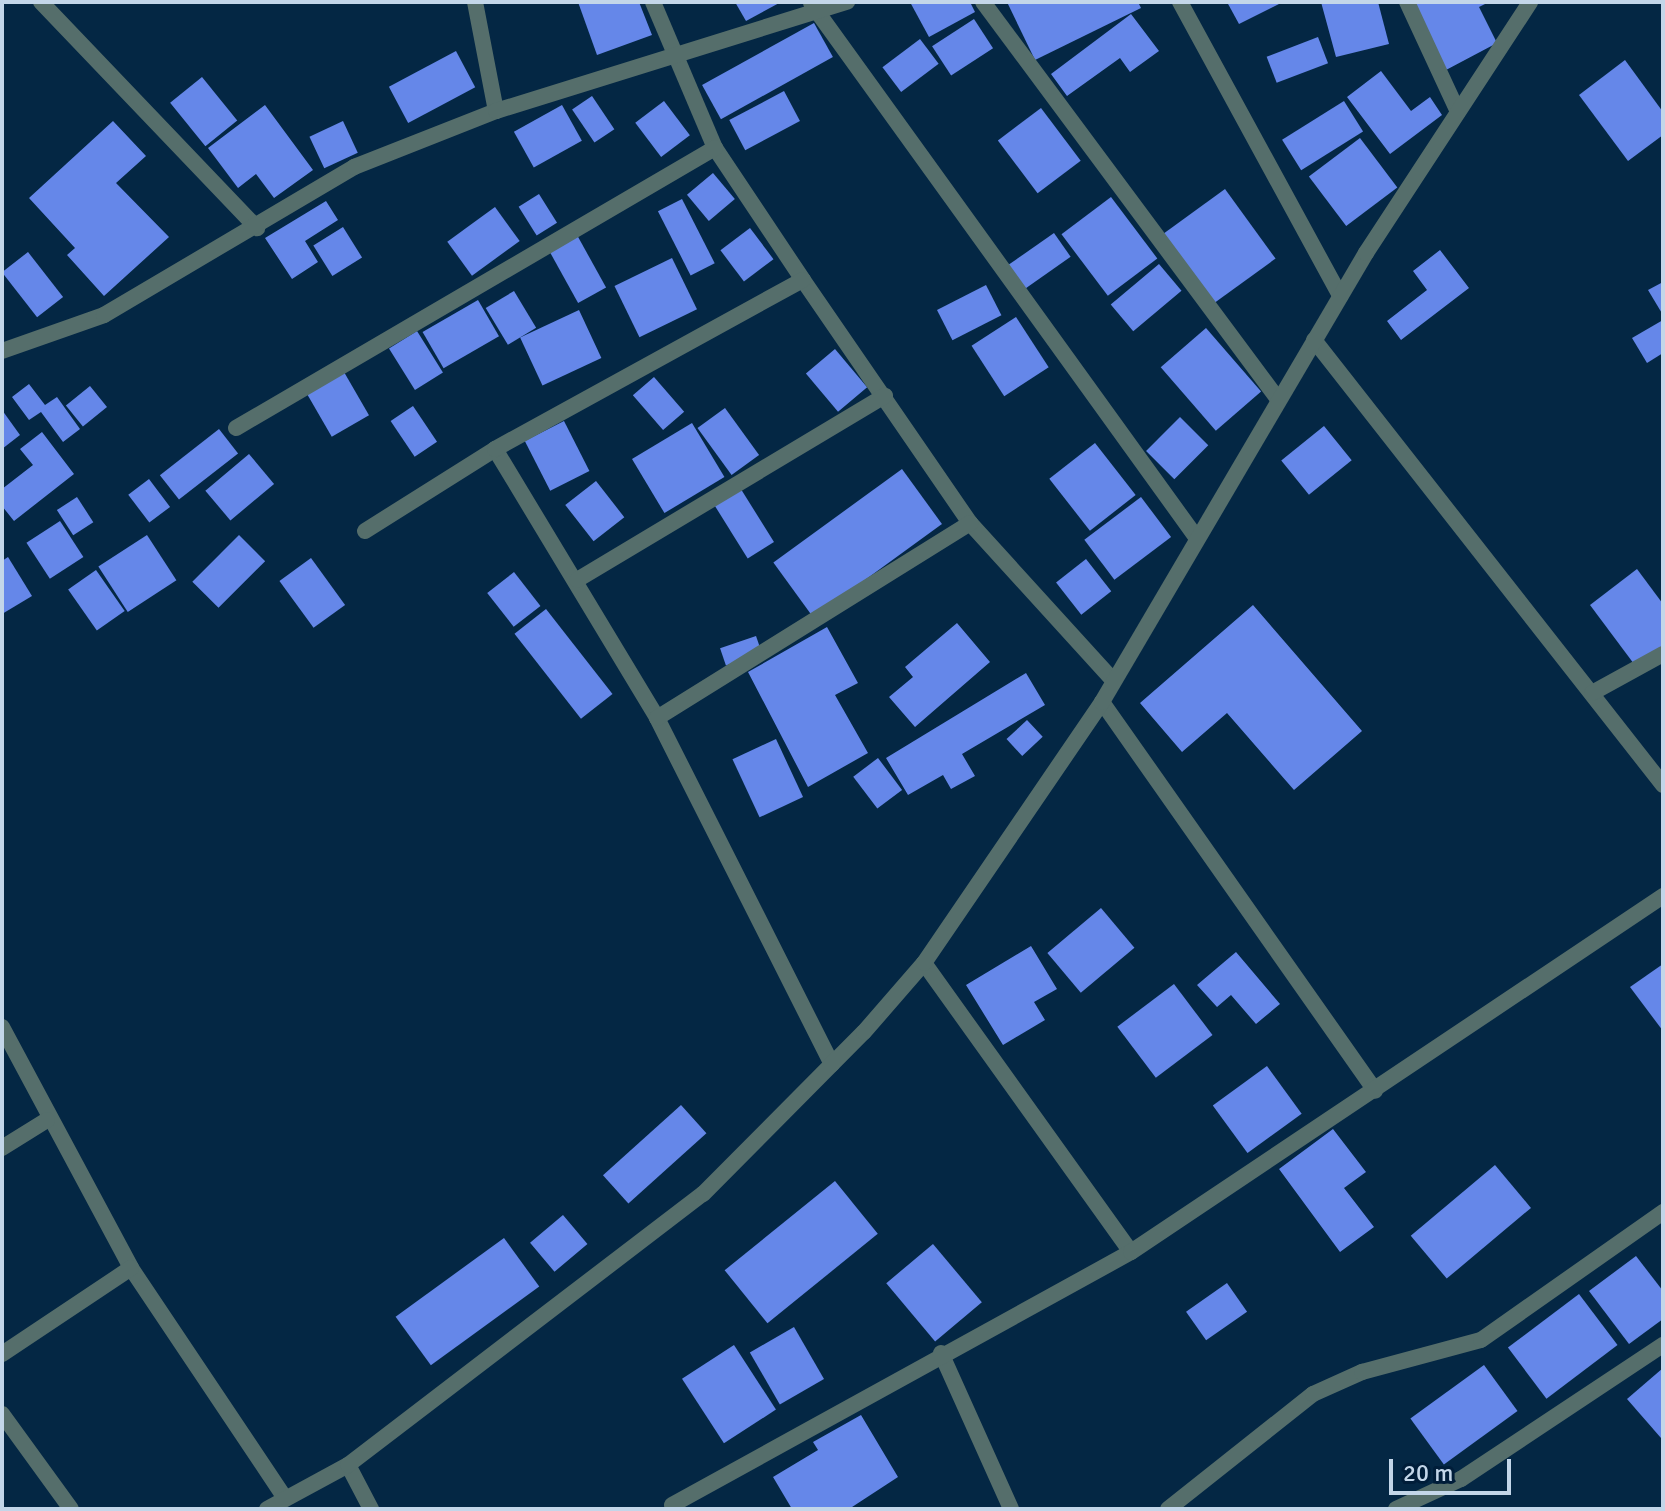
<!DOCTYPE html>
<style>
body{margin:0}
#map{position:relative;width:1665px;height:1511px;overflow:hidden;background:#042744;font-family:Signika,sans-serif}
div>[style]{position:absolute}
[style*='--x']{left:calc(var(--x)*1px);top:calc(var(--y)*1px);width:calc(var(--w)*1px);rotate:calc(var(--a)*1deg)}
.building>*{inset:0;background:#6587e9;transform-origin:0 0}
.service>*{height:16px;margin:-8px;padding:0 8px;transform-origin:8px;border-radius:8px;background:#556e6b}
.minor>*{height:16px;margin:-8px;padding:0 8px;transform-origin:8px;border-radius:8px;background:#556e6b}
.tertiary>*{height:16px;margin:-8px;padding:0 8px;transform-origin:8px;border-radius:8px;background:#556e6b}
span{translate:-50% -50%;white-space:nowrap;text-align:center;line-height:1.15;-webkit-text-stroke:8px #001d39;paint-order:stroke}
.frame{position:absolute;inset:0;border:4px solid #c3d6e9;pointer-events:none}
.scale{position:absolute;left:1389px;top:1459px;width:122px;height:36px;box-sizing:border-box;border:4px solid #c3d6e9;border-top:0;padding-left:10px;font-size:24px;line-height:28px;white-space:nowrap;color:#c3d6e9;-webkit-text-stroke:6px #001d39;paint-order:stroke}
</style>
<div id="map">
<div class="building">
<div style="clip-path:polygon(578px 2px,639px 2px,652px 35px,597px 55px)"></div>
<div style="clip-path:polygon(735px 2px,781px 2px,746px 21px)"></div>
<div style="clip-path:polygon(910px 2px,970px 2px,975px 12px,929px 37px)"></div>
<div style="clip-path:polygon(1007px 2px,1138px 2px,1141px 8px,1035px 60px)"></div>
<div style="clip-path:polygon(1227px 2px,1283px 2px,1239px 24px)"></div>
<div style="clip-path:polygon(1321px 2px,1378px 2px,1389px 44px,1336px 57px)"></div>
<div style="clip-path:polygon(1411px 2px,1489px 2px,1479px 7px,1497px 43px,1446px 70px)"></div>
<div style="clip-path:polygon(1131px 14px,1159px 51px,1130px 72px,1120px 58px,1067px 96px,1051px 74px)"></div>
<div style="left:974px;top:19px;width:35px;height:50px;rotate:57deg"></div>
<div style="left:814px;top:23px;width:39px;height:128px;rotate:61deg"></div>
<div style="left:1318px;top:37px;width:28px;height:55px;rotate:69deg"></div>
<div style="left:920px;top:39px;width:31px;height:47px;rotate:53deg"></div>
<div style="left:456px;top:51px;width:41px;height:76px;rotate:62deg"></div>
<div style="clip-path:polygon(1625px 60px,1663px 112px,1663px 135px,1628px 161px,1579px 95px)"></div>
<div style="clip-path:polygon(1381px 71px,1411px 111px,1430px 97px,1442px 115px,1390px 154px,1347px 97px)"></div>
<div style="left:202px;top:77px;width:56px;height:41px;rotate:51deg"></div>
<div style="left:784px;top:91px;width:34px;height:62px;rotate:62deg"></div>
<div style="left:592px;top:96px;width:40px;height:24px;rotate:56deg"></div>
<div style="left:664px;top:101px;width:43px;height:36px;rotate:53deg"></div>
<div style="left:1344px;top:101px;width:36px;height:73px;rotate:58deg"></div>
<div style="clip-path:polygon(265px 105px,313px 170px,274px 198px,256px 174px,238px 188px,208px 148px)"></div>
<div style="left:562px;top:105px;width:41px;height:55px;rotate:61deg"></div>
<div style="left:1041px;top:108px;width:66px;height:54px;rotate:53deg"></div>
<div style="clip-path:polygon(113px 121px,146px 156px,116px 183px,169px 237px,104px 296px,67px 255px,75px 248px,29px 198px)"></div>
<div style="left:343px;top:121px;width:35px;height:37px;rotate:65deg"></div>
<div style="left:1360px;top:138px;width:62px;height:64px;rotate:53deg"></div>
<div style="left:713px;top:173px;width:34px;height:34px;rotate:50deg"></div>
<div style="left:1225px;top:189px;width:86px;height:80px;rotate:54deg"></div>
<div style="left:539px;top:194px;width:34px;height:24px;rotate:58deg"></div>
<div style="left:1111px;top:197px;width:77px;height:62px;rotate:53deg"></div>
<div style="left:682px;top:199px;width:72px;height:27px;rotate:63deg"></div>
<div style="clip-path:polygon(326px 201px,338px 220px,305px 241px,318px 262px,292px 279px,265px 238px)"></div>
<div style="left:495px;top:207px;width:42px;height:59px;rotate:54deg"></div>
<div style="left:343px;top:227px;width:36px;height:35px;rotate:58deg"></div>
<div style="left:750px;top:228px;width:39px;height:37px;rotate:53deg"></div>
<div style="left:1054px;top:233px;width:29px;height:56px;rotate:55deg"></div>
<div style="left:577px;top:235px;width:60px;height:32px;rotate:61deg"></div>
<div style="clip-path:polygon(1440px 250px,1469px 288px,1401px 340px,1387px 321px,1427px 290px,1413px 271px)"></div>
<div style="left:28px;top:252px;width:57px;height:33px;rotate:52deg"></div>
<div style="left:672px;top:258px;width:57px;height:64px;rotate:64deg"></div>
<div style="left:1159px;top:264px;width:35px;height:63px;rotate:50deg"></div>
<div style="clip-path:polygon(1663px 282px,1663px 315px,1648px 290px)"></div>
<div style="left:986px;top:285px;width:34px;height:55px;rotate:63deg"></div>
<div style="left:514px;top:291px;width:43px;height:33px;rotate:59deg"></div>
<div style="left:478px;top:300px;width:42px;height:64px;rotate:60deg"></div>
<div style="left:579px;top:310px;width:53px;height:65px;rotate:65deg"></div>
<div style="left:1016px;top:317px;width:60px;height:53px;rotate:57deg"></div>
<div style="clip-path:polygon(1663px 320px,1663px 353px,1647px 363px,1632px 338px)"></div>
<div style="left:1206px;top:328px;width:84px;height:60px;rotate:49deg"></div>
<div style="left:417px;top:331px;width:49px;height:33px;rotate:58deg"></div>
<div style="left:835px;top:349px;width:50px;height:38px;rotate:50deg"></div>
<div style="left:344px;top:372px;width:50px;height:43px;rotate:60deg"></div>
<div style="left:654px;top:377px;width:46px;height:28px;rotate:49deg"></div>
<div style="clip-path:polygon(29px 384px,45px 405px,57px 397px,80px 429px,63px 442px,41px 412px,29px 420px,12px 397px)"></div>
<div style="left:90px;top:386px;width:27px;height:31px;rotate:51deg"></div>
<div style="left:413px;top:406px;width:43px;height:27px;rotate:56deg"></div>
<div style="left:725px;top:408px;width:58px;height:34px;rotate:54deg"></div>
<div style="clip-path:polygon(2px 410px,20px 435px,2px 449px)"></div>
<div style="left:1180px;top:417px;width:40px;height:48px;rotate:45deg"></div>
<div style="left:564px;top:421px;width:56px;height:44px;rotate:63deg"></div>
<div style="left:692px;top:423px;width:63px;height:70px;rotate:59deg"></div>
<div style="left:1324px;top:426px;width:44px;height:55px;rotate:51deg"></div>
<div style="left:219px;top:429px;width:31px;height:75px;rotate:52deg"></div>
<div style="clip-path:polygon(42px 432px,74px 474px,14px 521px,2px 506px,2px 489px,33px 465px,20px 449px)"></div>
<div style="left:1095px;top:443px;width:66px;height:58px;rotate:52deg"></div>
<div style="left:249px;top:454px;width:39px;height:57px;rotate:50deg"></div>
<div style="left:902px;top:469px;width:68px;height:159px;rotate:54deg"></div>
<div style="left:149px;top:479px;width:35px;height:26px;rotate:53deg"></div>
<div style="left:596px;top:481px;width:46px;height:39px;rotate:52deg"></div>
<div style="left:739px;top:486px;width:66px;height:31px;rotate:58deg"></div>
<div style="left:77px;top:497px;width:30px;height:24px;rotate:57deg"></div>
<div style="left:1141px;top:497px;width:50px;height:71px;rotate:53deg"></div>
<div style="left:60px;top:521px;width:43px;height:40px;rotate:57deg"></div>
<div style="left:147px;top:535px;width:54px;height:58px;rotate:57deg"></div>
<div style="left:239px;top:535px;width:37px;height:66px;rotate:45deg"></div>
<div style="clip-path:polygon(8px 557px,32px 596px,2px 614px,2px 561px)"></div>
<div style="left:311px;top:558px;width:58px;height:39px;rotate:54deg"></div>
<div style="left:1086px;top:559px;width:41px;height:38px;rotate:52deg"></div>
<div style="clip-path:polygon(1637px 569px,1663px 604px,1663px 649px,1637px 668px,1590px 605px)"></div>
<div style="left:96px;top:570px;width:50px;height:34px;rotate:55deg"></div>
<div style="left:514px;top:572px;width:43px;height:34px;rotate:52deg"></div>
<div style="clip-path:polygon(1253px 605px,1362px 731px,1294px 790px,1227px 713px,1182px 752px,1140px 703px)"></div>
<div style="left:546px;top:609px;width:108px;height:40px;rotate:52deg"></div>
<div style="clip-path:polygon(957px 623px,990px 662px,915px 727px,889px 697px,913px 677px,905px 667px)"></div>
<div style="clip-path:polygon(827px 627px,858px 683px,835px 695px,868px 753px,808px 787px,748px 672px)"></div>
<div style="left:756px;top:636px;width:18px;height:38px;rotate:71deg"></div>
<div style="clip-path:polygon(1026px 673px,1045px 705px,962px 754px,975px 776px,951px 789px,943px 775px,908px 795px,886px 758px)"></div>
<div style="left:1027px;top:720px;width:23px;height:28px;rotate:47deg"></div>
<div style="left:776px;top:739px;width:64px;height:48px;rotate:65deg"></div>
<div style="left:878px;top:758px;width:40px;height:31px;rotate:53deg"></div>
<div style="left:1101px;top:908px;width:52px;height:70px;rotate:50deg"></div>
<div style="clip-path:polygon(1031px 946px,1057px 989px,1034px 1002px,1045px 1020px,1003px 1045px,966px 985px)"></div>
<div style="clip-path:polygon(1236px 952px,1280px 1004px,1256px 1024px,1231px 995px,1217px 1007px,1197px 985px)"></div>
<div style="clip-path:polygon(1663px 964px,1663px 1031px,1630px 987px)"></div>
<div style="left:1174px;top:984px;width:64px;height:71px;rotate:53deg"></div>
<div style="left:1267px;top:1066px;width:59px;height:67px;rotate:54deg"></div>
<div style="left:681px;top:1105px;width:38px;height:105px;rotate:48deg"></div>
<div style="clip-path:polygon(1333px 1129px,1366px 1172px,1344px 1188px,1374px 1227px,1340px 1252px,1279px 1169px)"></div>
<div style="left:1495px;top:1165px;width:56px;height:110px;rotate:50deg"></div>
<div style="left:835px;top:1181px;width:68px;height:142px;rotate:51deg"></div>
<div style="left:563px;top:1215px;width:38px;height:43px;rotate:50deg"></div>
<div style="left:504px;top:1238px;width:60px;height:134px;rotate:54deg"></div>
<div style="left:933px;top:1244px;width:76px;height:61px;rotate:50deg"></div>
<div style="clip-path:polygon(1636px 1256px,1663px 1291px,1663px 1319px,1629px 1344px,1589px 1291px)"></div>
<div style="left:1227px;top:1283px;width:35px;height:50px;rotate:55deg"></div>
<div style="left:1579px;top:1294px;width:64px;height:89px;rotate:53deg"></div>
<div style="left:794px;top:1327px;width:60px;height:51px;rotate:60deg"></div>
<div style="left:734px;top:1345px;width:77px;height:62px;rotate:57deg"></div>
<div style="left:1484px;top:1365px;width:57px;height:91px;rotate:54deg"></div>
<div style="clip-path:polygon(1663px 1368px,1663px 1437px,1661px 1438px,1627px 1399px)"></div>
<div style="clip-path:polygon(861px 1415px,898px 1477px,849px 1509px,792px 1509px,773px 1477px,818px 1450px,813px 1442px)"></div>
</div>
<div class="service">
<div style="--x:348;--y:1465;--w:50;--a:62.4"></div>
</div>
<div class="minor">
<div style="--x:41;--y:2;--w:313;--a:46.3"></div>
<div style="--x:475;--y:2;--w:111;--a:79.1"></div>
<div style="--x:653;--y:2;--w:159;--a:67"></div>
<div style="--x:715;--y:148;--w:159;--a:56.3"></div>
<div style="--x:803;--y:280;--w:295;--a:55.5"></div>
<div style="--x:970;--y:523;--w:211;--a:47.7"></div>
<div style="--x:983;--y:2;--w:496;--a:53.4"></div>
<div style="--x:1180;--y:2;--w:335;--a:61.4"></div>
<div style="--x:1407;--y:2;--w:121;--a:65.1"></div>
<div style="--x:811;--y:3;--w:658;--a:54.21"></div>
<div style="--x:1314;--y:340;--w:566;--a:51.89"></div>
<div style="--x:2;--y:351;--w:108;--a:-19.4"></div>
<div style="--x:104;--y:315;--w:291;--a:-30.6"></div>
<div style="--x:354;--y:167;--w:153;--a:-21.5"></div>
<div style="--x:496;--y:111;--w:368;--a:-17.3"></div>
<div style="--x:236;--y:428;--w:555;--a:-30.31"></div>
<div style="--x:495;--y:449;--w:314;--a:58.9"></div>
<div style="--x:657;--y:718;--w:388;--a:63.2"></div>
<div style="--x:365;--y:531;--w:154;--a:-32.2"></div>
<div style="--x:495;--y:449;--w:351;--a:-28.8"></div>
<div style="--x:577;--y:580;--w:359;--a:-30.9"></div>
<div style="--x:1592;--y:693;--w:81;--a:-28.8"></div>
<div style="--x:1102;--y:702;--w:475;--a:54.9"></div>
<div style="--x:657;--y:718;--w:369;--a:-31.9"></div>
<div style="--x:924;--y:963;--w:355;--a:54.4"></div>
<div style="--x:2;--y:1027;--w:273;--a:61.8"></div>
<div style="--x:131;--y:1268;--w:277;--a:56.2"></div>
<div style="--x:2;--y:1148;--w:53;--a:-31.9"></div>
<div style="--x:941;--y:1353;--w:171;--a:65.8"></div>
<div style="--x:2;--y:1354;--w:155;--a:-33.7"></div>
<div style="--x:2;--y:1414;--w:117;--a:54"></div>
<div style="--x:672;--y:1505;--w:524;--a:-28.86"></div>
<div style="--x:1131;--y:1252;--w:640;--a:-33.79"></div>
<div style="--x:1168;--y:1509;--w:185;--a:-38.4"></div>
<div style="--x:1313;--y:1394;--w:54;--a:-24.2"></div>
<div style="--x:1362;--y:1372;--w:123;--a:-15.1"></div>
<div style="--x:1481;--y:1340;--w:223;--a:-35.1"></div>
<div style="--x:1396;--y:1509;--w:72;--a:-24.8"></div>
<div style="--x:1461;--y:1479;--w:242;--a:-33.6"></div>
</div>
<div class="tertiary">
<div style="--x:267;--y:1509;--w:92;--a:-28.5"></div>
<div style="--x:348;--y:1465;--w:447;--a:-37.4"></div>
<div style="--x:703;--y:1194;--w:228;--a:-45.2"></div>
<div style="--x:864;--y:1032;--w:91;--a:-49"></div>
<div style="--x:924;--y:963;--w:316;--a:-55.7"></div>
<div style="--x:1102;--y:702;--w:521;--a:-59.55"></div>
<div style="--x:1366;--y:253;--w:300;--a:-56.8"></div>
</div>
<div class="frame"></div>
<div class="scale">20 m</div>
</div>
